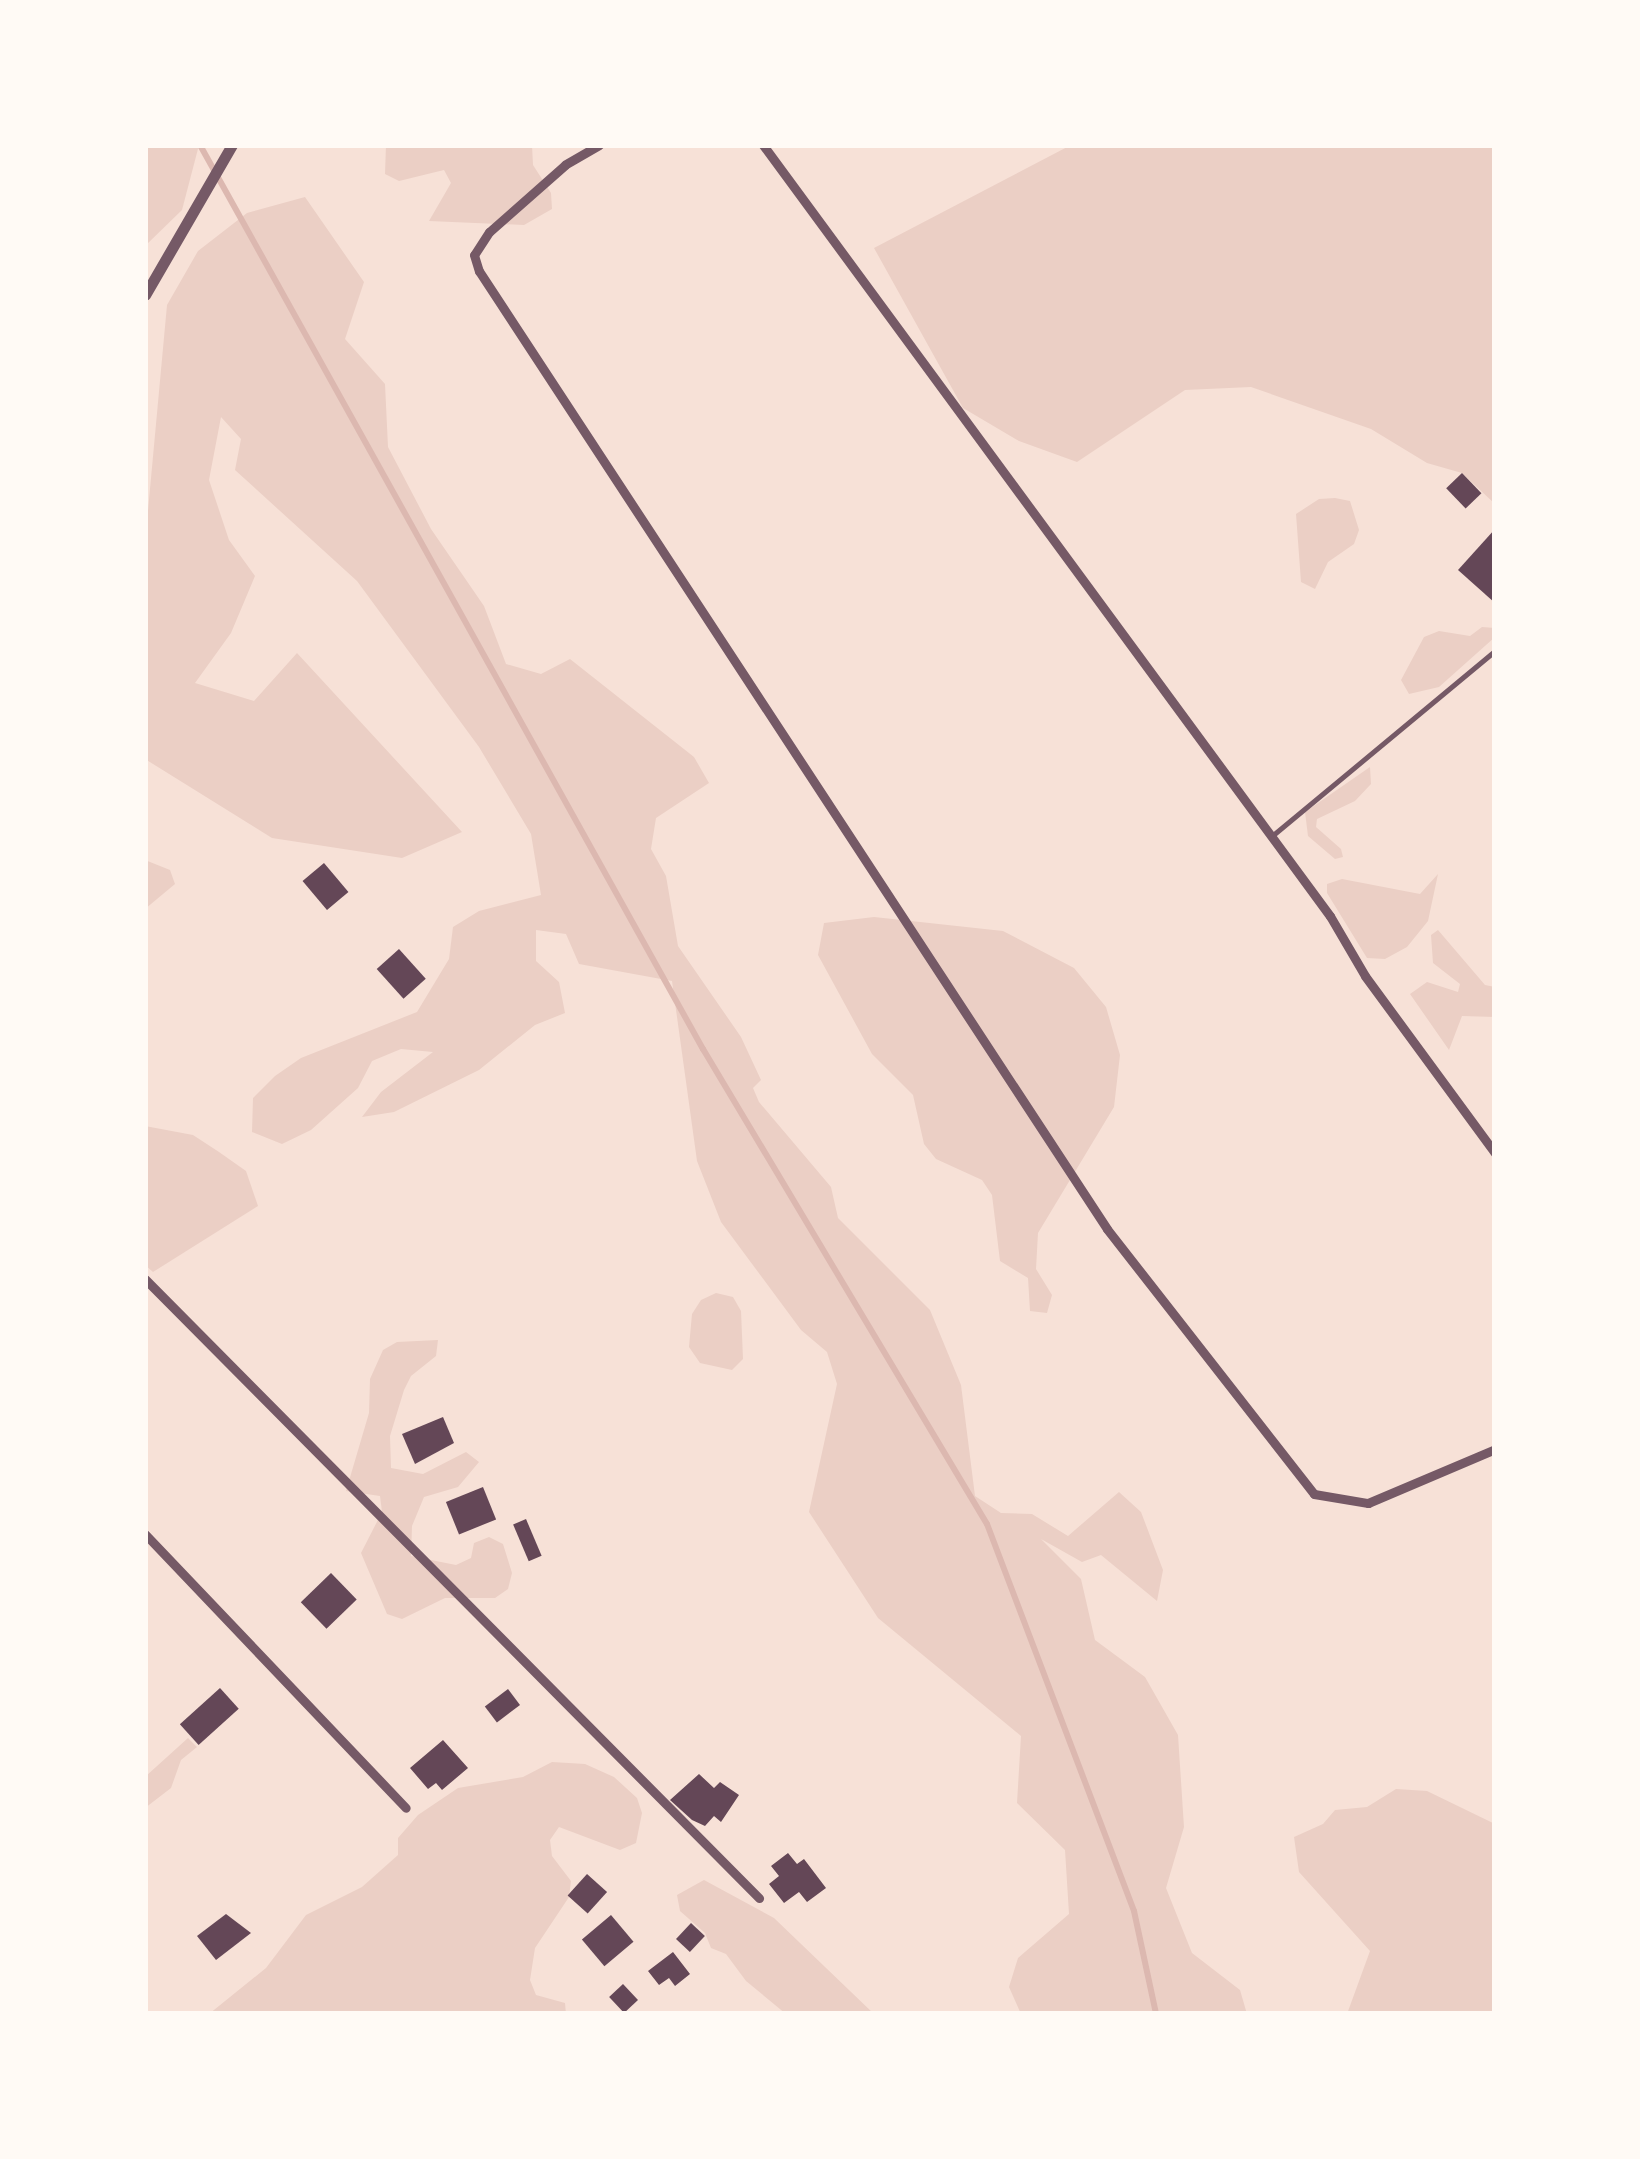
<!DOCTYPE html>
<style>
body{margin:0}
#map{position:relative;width:1640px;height:2159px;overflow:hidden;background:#f7e1d7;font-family:"Titillium Web",sans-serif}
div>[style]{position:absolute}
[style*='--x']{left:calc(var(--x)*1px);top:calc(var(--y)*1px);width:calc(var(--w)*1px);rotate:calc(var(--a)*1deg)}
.green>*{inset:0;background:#ebcfc5}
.stream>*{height:6px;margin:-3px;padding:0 3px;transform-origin:3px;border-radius:3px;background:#dcb8b0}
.building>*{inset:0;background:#644757;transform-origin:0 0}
.service>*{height:5px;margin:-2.5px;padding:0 2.5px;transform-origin:2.5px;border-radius:2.5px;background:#755966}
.minor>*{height:9px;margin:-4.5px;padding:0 4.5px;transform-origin:4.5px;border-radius:4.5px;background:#755966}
.tertiary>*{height:11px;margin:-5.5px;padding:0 5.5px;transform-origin:5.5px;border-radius:5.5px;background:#755966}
span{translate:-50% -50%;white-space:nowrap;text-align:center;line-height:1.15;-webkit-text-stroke:8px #fffaf5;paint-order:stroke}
.frame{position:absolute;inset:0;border:148px solid #fffaf5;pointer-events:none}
</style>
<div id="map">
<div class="green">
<div style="clip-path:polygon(145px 145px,199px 145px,182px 210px,145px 246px)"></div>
<div style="clip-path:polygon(386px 145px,532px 145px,533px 165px,551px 193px,552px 209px,524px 225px,429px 221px,451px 183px,444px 170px,399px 181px,385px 174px)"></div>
<div style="clip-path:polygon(1071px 145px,1495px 145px,1495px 504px,1462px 473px,1427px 463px,1371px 429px,1251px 387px,1185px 390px,1077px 462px,1019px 441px,963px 408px,874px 248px)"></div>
<div style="clip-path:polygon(305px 197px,364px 282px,345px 339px,385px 384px,388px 447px,431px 529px,484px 606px,506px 664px,541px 674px,570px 659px,694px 757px,709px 783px,656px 818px,651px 849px,666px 876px,678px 946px,741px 1037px,761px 1080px,753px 1088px,759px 1102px,831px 1187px,838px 1218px,930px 1310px,961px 1385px,975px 1496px,1001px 1513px,1032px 1514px,1068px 1536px,1119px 1492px,1141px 1512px,1163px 1570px,1157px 1601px,1101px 1555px,1082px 1562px,1041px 1539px,1081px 1579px,1095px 1640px,1145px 1677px,1178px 1735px,1184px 1827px,1166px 1888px,1192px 1953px,1240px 1990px,1247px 2014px,1021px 2014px,1009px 1987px,1018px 1958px,1069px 1914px,1065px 1850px,1017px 1803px,1021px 1736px,878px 1618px,809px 1512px,837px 1384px,827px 1352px,801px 1330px,721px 1222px,697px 1161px,672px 981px,579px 964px,566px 934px,536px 930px,536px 961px,559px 982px,565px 1013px,535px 1025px,479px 1070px,394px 1112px,362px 1117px,381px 1092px,433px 1052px,401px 1049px,372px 1061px,358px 1088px,311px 1130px,282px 1144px,252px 1132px,253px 1098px,275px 1076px,301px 1058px,417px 1012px,449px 959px,453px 927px,479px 911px,541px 895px,531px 834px,479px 747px,357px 581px,235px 470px,241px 439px,221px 417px,209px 480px,229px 540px,255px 576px,231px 633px,195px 683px,254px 701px,297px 653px,462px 832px,402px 858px,272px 838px,145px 759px,145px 543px,167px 305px,198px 251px,247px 213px)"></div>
<div style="clip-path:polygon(1335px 498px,1350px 501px,1359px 530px,1354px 544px,1328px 562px,1315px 589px,1301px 582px,1296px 514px,1319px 499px)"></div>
<div style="clip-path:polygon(1482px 627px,1495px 628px,1495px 637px,1439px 687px,1409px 694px,1401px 680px,1424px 637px,1439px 631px,1470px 636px)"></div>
<div style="clip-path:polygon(1370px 767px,1371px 784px,1355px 801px,1317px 819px,1316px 827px,1341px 849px,1343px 857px,1335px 859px,1308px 836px,1305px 812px)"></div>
<div style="clip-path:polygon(145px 860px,170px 870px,175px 884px,145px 909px)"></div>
<div style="clip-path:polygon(1438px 874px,1428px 921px,1407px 947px,1385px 959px,1367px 958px,1327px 893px,1327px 884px,1342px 879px,1420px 894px)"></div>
<div style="clip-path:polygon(874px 917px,1003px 931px,1074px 968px,1106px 1007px,1120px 1055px,1114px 1107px,1038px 1233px,1036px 1269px,1052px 1295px,1047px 1313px,1030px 1311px,1028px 1278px,1000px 1261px,992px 1195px,982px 1180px,936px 1159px,924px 1144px,913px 1095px,872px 1054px,818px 955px,824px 923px)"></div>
<div style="clip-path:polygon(1438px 930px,1485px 985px,1495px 987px,1495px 1017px,1462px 1016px,1449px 1050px,1410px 994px,1427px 982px,1458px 992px,1460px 984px,1433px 963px,1431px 935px)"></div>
<div style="clip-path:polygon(145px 1126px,193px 1135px,219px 1152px,246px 1171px,258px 1206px,153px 1272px,145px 1265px)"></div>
<div style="clip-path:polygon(716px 1293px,733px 1297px,741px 1311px,743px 1359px,732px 1370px,700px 1363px,689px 1347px,692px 1314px,701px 1300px)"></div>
<div style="clip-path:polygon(438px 1340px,436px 1356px,411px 1376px,404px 1390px,390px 1436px,391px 1468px,423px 1474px,466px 1452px,479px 1462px,458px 1487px,424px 1497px,412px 1526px,411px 1556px,456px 1565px,471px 1558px,474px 1543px,489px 1537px,503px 1544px,512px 1573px,508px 1589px,495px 1598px,445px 1598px,402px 1619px,387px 1614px,361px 1553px,382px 1512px,380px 1496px,346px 1491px,369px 1413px,370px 1379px,383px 1350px,397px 1342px)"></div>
<div style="clip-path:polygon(188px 1738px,197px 1747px,181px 1760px,171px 1788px,145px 1808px,146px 1776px)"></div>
<div style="clip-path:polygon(552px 1762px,585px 1764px,614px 1777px,637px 1798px,642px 1813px,636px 1843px,620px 1850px,559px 1827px,550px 1840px,552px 1856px,571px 1881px,569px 1897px,535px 1948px,530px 1980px,536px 1995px,565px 2003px,566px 2014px,209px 2014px,266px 1968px,306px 1915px,362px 1887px,398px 1855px,398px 1838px,418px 1815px,458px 1788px,523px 1777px)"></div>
<div style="clip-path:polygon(1396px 1789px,1427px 1791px,1495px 1824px,1495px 2014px,1347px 2014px,1370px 1951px,1299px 1872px,1294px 1837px,1323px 1824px,1335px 1810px,1367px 1807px)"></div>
<div style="clip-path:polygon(704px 1880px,774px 1918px,874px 2014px,786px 2014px,746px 1981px,726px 1954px,711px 1948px,705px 1933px,680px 1911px,677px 1895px)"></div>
</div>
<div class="stream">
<div style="--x:200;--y:145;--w:1035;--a:60.91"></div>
<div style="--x:703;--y:1049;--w:553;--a:59.13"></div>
<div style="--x:987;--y:1524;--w:414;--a:69.2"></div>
<div style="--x:1134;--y:1911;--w:105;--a:77.9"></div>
</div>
<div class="building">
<div style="left:1462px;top:473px;width:28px;height:22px;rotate:46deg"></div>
<div style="clip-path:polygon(1495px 529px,1495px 603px,1458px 570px)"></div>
<div style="left:324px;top:863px;width:38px;height:28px;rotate:50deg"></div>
<div style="left:399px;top:949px;width:40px;height:30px;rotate:48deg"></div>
<div style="clip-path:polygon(443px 1417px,454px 1443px,415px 1464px,402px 1434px)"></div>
<div style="left:483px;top:1487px;width:35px;height:40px;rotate:68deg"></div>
<div style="left:526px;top:1519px;width:40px;height:14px;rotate:67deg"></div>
<div style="left:331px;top:1573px;width:37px;height:42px;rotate:46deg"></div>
<div style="left:220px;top:1688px;width:28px;height:54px;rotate:48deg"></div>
<div style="left:508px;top:1689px;width:20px;height:29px;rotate:53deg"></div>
<div style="clip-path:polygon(443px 1740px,468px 1768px,442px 1790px,436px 1783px,428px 1789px,410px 1768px)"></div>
<div style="clip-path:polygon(699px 1774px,714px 1788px,720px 1782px,739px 1795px,721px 1822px,714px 1816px,705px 1826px,692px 1820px,670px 1800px)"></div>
<div style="clip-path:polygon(788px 1853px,797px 1864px,804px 1859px,826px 1888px,807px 1902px,799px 1892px,784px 1903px,769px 1884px,779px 1876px,771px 1866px)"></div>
<div style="left:587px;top:1874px;width:27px;height:29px;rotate:42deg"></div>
<div style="clip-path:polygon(226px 1914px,251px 1933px,216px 1960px,197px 1936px)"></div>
<div style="left:611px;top:1915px;width:35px;height:38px;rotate:50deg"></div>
<div style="left:691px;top:1923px;width:19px;height:22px;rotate:43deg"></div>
<div style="clip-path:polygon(673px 1952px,690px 1974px,675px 1986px,669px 1978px,659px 1985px,648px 1971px)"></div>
<div style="left:623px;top:1984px;width:22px;height:19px;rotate:47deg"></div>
</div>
<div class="service">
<div style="--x:1273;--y:835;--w:288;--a:-39.7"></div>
</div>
<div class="minor">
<div style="--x:599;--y:145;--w:39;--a:150"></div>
<div style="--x:565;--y:165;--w:101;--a:138.6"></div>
<div style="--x:489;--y:232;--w:27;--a:123"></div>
<div style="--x:474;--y:255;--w:17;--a:73"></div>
<div style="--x:479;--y:271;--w:1145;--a:56.75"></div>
<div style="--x:1107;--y:1229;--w:336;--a:52"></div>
<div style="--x:1314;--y:1494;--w:55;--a:9.5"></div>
<div style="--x:1368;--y:1503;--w:138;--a:-23"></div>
<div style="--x:763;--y:145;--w:957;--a:53.67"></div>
<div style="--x:1330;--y:916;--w:69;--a:59.7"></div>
<div style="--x:1365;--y:976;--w:220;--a:53.7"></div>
<div style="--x:145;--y:1279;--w:872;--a:45.23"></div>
<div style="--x:145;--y:1534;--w:378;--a:46.4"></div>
</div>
<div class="tertiary">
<div style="--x:145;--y:295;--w:173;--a:-59.9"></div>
</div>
<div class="frame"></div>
</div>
